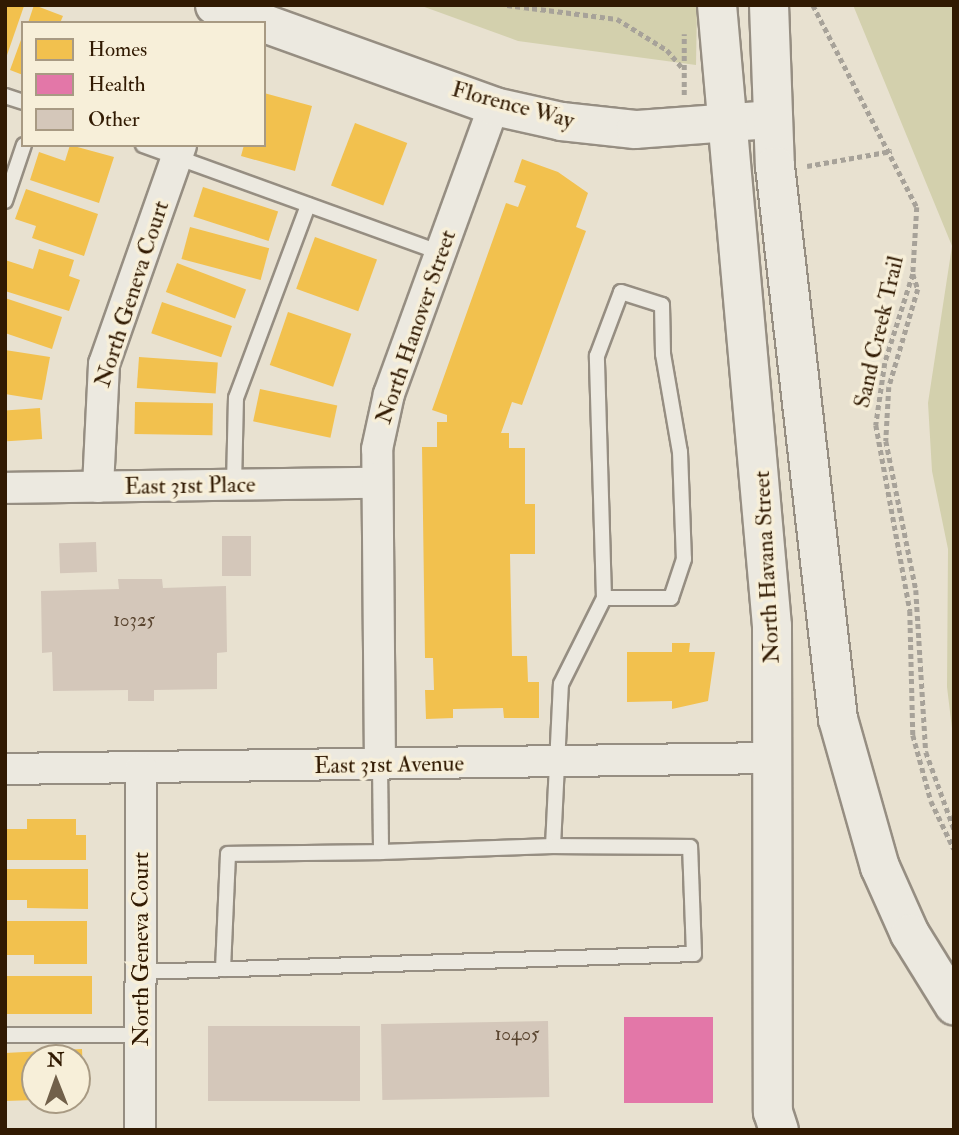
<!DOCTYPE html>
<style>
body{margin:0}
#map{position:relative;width:959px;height:1135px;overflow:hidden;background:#e8e1d0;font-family:"IM FELL Double Pica",serif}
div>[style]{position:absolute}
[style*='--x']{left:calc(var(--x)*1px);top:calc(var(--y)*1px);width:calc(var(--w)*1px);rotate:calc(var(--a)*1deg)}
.green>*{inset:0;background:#d3d0ad}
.homes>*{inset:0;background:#f2c14e;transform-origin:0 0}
.health>*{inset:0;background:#e377a8;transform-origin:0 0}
.building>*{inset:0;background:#d4c7ba;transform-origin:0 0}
.path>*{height:4.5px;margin-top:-2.25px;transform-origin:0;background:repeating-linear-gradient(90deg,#a7a299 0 5px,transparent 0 8.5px)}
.roads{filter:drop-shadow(2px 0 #968e82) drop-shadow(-2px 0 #968e82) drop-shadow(0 2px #968e82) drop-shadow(0 -2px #968e82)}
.service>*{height:14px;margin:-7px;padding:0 7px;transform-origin:7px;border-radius:7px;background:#ece9e0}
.minor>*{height:30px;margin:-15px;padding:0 15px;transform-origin:15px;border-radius:15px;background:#ece9e0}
.tertiary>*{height:37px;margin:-18.5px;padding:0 18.5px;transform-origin:18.5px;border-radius:18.5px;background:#ece9e0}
.secondary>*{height:38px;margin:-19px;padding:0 19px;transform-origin:19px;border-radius:19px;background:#ece9e0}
span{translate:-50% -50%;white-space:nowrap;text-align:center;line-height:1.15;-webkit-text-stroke:7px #f7efd9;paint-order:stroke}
.number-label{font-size:19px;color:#5a4530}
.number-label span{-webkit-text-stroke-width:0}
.street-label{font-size:23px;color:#311a02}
.frame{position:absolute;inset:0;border:7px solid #311a02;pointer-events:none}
.legend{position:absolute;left:21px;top:21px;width:245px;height:126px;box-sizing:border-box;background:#f7efd9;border:2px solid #a89a83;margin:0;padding:9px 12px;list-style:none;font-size:21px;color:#311a02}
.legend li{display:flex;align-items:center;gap:14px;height:35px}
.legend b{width:35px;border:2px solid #a89a83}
.north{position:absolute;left:21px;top:1044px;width:70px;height:70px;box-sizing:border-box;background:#f7efd9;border:2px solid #a89a83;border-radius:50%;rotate:359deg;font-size:19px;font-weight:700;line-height:28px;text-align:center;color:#311a02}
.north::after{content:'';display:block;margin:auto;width:24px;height:32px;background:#71604a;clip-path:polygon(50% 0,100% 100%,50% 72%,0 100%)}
</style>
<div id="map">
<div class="green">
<div style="clip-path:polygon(419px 5px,697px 5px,696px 65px,518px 41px)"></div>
<div style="clip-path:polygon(853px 5px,954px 5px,954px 745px,947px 687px,948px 549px,932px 471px,928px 403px,952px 246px)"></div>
</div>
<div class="homes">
<div style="clip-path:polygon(5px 5px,24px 6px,6px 58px,5px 57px)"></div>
<div style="clip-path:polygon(34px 5px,63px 16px,60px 23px,28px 23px)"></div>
<div style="clip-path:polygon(22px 37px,23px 37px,23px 75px,10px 70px)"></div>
<div style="clip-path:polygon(264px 93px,312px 106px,295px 171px,241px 156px,244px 145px,264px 145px)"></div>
<div style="left:355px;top:123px;width:56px;height:67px;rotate:21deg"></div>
<div style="clip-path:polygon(70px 145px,114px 157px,99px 203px,30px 180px,39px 152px,65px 161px)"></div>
<div style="clip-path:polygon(522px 159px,558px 172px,588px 193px,576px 227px,586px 231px,522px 405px,512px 402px,501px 433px,509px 433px,509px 448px,525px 448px,525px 504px,535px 504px,535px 554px,510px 554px,512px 656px,527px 656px,528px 682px,539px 682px,539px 718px,504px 718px,503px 708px,453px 709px,453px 718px,426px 719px,425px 690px,434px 690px,433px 658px,425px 658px,422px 447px,437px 447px,437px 422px,447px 422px,447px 415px,432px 410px,506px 203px,518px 207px,526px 186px,514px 182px)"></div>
<div style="left:203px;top:187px;width:79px;height:31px;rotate:18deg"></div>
<div style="clip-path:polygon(26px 189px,98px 214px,84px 256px,32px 238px,36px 226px,15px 219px)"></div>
<div style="left:190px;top:227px;width:82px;height:33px;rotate:15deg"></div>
<div style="left:315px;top:237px;width:66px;height:55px;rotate:20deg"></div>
<div style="clip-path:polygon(39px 249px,74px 260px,69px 276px,80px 280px,69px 311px,5px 291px,5px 260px,33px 269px)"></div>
<div style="left:177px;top:263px;width:74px;height:31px;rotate:21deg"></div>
<div style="clip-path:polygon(5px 298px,62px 317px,52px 349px,5px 333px)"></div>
<div style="left:162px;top:302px;width:74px;height:33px;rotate:19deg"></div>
<div style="left:288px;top:312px;width:67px;height:56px;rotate:19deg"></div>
<div style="clip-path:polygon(5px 350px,50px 357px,42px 400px,5px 394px)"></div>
<div style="left:139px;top:357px;width:79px;height:31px;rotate:4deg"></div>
<div style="left:260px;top:389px;width:79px;height:33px;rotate:12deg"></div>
<div style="left:135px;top:402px;width:78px;height:32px;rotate:1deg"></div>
<div style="left:40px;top:408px;width:31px;height:35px;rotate:86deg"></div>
<div style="clip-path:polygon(672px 643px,690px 643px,689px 652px,715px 652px,708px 701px,672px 709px,672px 701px,627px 702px,627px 652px,672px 652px)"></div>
<div style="clip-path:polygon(27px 819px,76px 819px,76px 835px,86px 835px,86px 860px,5px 860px,5px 829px,27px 829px)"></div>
<div style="clip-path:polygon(5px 869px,88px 869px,88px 909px,27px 908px,27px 900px,5px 900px)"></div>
<div style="clip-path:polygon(5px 921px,87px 921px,87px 964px,34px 964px,34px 955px,5px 955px)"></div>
<div style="left:5px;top:976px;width:87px;height:38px"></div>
<div style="clip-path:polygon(82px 1049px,84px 1097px,77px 1097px,77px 1058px,35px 1058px,35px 1100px,5px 1101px,5px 1053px)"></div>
</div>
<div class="health">
<div style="left:624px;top:1017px;width:89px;height:86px"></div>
</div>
<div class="building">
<div style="left:222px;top:536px;width:29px;height:40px"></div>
<div style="left:96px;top:542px;width:30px;height:37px;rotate:88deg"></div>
<div style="clip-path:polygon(118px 579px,162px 579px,163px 588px,226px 586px,227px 652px,217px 653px,217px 689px,154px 690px,154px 701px,128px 701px,128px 690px,53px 691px,52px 652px,42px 653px,41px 591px,119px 589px)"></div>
<div style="left:548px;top:1021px;width:76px;height:167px;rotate:89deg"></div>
<div style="left:208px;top:1026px;width:152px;height:75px"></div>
</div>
<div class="path">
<div style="--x:507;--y:5;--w:111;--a:7.3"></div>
<div style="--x:617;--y:19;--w:59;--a:31.8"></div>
<div style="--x:667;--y:50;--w:23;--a:49"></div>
<div style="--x:813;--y:5;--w:227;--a:62.8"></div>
<div style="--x:917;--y:207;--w:67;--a:93.4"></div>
<div style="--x:913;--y:274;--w:93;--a:107.5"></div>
<div style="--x:885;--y:363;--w:63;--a:98.3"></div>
<div style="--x:876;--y:425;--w:189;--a:79.6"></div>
<div style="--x:910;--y:611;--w:124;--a:88.6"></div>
<div style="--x:913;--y:735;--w:68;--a:74.7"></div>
<div style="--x:931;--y:801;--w:53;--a:64.4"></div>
<div style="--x:684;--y:95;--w:61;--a:-90"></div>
<div style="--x:807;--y:166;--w:86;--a:-10"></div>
<div style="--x:913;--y:274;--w:16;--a:72"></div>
<div style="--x:918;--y:289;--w:102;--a:106.5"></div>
<div style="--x:889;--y:387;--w:54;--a:93.2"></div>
<div style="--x:886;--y:441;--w:152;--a:78.6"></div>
<div style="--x:916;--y:590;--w:162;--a:86.5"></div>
<div style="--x:926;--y:752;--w:82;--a:70"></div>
</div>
<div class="roads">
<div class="service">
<div style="--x:5;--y:96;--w:19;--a:18"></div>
<div style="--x:143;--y:145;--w:317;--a:19.9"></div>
<div style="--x:5;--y:201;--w:59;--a:-71.3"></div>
<div style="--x:234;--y:485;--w:87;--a:-88.7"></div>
<div style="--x:236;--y:398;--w:206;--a:-69.5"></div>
<div style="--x:380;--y:765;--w:87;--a:89.3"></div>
<div style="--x:381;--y:852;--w:172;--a:-2"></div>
<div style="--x:553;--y:846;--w:162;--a:-87.2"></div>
<div style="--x:561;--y:684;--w:96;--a:-63.4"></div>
<div style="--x:604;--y:598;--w:242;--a:-91.7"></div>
<div style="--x:597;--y:356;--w:68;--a:-69.4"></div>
<div style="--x:621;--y:292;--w:43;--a:17.6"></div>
<div style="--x:662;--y:305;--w:49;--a:88.8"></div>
<div style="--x:663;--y:354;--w:99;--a:80.2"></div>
<div style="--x:680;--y:452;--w:107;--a:87.9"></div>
<div style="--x:684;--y:559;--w:41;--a:108.4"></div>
<div style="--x:671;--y:598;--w:67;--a:180"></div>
<div style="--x:223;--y:969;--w:115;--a:-87.5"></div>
<div style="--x:228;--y:854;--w:153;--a:-0.7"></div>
<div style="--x:141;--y:972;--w:553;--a:-1.86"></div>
<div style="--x:694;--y:954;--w:107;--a:-92.1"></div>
<div style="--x:690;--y:847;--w:137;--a:-179.6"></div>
<div style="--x:5;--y:1035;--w:136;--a:0"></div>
</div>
<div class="minor">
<div style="--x:98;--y:487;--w:123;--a:-87.2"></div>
<div style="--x:104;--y:364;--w:232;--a:-70.6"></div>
<div style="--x:5;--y:488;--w:371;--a:-0.8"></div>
<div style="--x:380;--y:765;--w:316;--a:-90.5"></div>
<div style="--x:377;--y:449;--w:56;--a:-77.7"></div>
<div style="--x:389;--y:394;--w:307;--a:-70"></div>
<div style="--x:5;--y:769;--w:767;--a:-0.82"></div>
<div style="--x:140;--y:1130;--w:362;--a:-89.8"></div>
</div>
<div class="tertiary">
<div style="--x:214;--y:5;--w:53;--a:19.8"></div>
<div style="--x:264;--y:23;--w:245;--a:19.8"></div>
<div style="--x:494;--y:106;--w:69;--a:12.6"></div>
<div style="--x:561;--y:121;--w:74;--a:6.2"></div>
<div style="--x:635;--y:129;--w:137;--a:-4.2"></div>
</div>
<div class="secondary">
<div style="--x:717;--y:5;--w:623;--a:84.94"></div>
<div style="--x:772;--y:626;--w:486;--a:89.9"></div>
<div style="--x:773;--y:1112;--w:19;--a:72"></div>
<div style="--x:769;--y:5;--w:161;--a:87.9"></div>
<div style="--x:775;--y:166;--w:557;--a:83.5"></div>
<div style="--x:838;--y:719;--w:154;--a:74.2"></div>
<div style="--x:880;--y:867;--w:73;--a:65.9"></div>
<div style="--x:910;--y:934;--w:84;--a:58.2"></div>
</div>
</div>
<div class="number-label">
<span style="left:134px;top:621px">10325</span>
<span style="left:517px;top:1035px">10405</span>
</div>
<div class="street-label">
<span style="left:513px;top:105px;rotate:15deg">Florence Way</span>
<span style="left:132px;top:294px;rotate:-72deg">North Geneva Court</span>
<span style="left:416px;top:327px;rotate:-71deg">North Hanover Street</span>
<span style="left:879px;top:332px;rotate:-77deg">Sand Creek Trail</span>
<span style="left:190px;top:486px;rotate:-1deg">East 31st Place</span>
<span style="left:767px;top:567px;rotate:-93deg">North Havana Street</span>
<span style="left:389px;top:765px;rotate:-1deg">East 31st Avenue</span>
<span style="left:141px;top:949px;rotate:-90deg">North Geneva Court</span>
</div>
<div class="frame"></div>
<ul class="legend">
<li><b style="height:19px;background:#f2c14e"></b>Homes</li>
<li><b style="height:19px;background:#e377a8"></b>Health</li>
<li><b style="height:19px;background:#d4c7ba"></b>Other</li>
</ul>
<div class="north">N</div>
</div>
